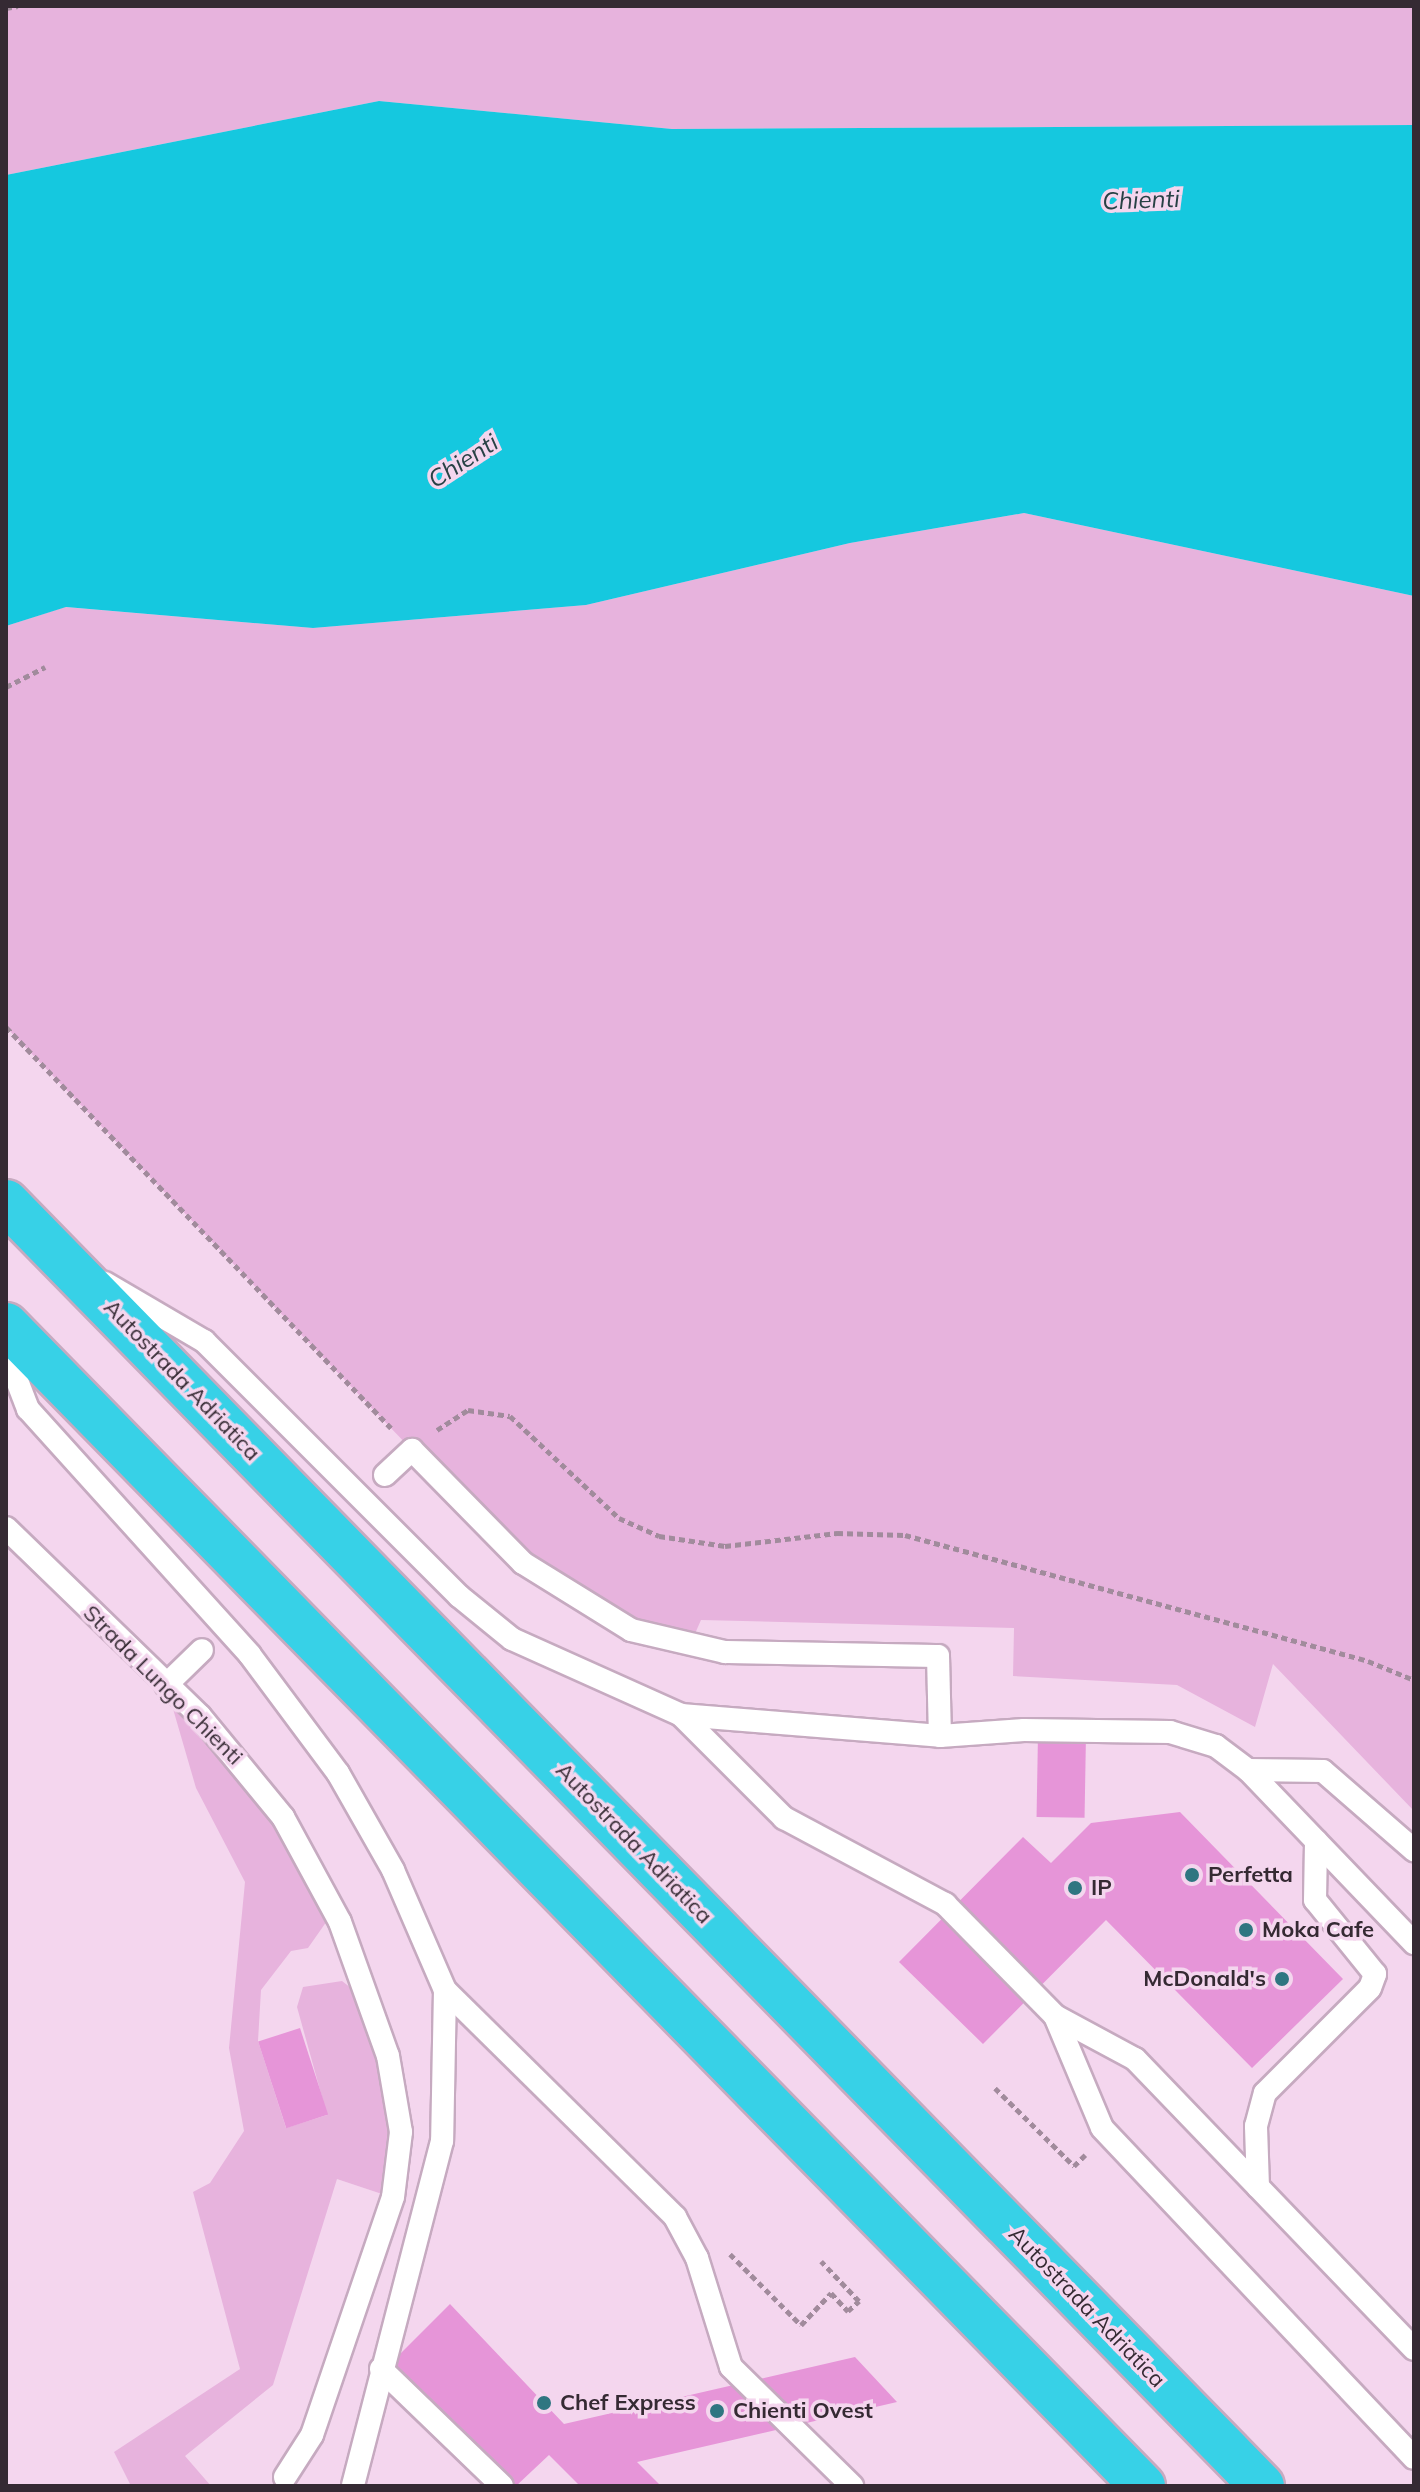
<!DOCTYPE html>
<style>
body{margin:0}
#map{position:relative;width:1420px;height:2492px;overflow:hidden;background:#f4d6ee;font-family:Mulish,sans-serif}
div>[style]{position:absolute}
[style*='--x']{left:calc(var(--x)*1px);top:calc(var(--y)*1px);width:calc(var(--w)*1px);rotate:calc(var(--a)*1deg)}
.green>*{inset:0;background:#e7b3dd}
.water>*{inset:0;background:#15c8df}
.building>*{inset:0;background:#e695d8;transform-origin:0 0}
.path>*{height:5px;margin-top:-2.5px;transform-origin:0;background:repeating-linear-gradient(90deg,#a18b9c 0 6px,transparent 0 10px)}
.roads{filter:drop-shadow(2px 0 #c6aac0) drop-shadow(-2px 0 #c6aac0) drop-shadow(0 2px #c6aac0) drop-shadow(0 -2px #c6aac0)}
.lane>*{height:22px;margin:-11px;padding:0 11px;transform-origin:11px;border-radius:11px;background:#fff}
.highway>*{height:44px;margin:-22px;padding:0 22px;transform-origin:22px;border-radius:22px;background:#37d1e7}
.dots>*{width:22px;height:22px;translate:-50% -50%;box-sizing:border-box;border:4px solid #f4d6ee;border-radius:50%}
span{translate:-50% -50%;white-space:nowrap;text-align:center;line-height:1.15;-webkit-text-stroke:7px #f4d6ee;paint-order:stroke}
.street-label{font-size:22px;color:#352a33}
.poi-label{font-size:22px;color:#352a33;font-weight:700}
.left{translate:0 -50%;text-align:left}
.right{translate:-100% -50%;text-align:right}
.water-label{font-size:24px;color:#284145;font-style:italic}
.frame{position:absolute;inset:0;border:8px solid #352a33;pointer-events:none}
</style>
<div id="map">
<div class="green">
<div style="clip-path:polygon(18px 6px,1414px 6px,1414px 125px,672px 129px,379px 101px,6px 175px,6px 8px)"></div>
<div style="clip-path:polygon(1024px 513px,1414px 596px,1414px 1811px,1273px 1664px,1255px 1727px,1177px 1685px,1013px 1676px,1014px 1628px,701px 1620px,690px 1645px,592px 1611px,412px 1450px,6px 1027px,6px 626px,65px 607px,313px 628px,586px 605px,850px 543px)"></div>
<div style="clip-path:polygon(171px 1702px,254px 1797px,302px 1864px,329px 1918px,308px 1948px,291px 1951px,261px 1990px,258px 2041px,286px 2128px,327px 2115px,297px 2007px,303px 1987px,342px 1981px,360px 1995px,392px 2130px,382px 2194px,337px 2179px,273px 2385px,185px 2456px,211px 2486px,131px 2486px,114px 2452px,240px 2369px,193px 2192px,210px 2183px,244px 2131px,229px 2048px,245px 1882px,196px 1788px)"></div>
</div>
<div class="water">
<div style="clip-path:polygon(379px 101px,672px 129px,1414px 125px,1414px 596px,1024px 513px,850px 543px,586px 605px,313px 628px,66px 607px,6px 626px,6px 175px)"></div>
</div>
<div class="building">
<div style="left:1038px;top:1734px;width:48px;height:83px;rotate:1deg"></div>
<div style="clip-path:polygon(1180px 1812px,1343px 1979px,1252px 2068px,1106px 1920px,983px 2044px,899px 1962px,1023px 1837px,1051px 1863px,1091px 1823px)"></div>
<div style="left:300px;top:2028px;width:91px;height:44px;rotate:72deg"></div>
<div style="clip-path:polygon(450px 2304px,564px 2424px,855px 2357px,897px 2402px,637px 2462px,661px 2486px,580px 2486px,549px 2455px,516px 2486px,505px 2486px,390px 2364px)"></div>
</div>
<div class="path">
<div style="--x:6;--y:8;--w:12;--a:-9"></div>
<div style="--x:6;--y:687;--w:44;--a:-27.1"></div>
<div style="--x:6;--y:1027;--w:556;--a:46.17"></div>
<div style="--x:437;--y:1430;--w:37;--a:-33"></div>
<div style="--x:468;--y:1410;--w:42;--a:8.1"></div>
<div style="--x:510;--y:1416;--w:149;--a:43.1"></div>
<div style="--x:619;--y:1518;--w:44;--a:24.2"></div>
<div style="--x:659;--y:1536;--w:67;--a:8.6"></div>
<div style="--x:725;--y:1546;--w:113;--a:-6.6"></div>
<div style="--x:837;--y:1533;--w:68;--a:1.7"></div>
<div style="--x:905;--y:1535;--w:480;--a:15.2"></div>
<div style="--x:1368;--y:1661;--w:50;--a:22.4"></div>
<div style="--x:995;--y:2088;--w:111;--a:44.6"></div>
<div style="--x:1074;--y:2166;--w:16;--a:-45"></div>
<div style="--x:730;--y:2254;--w:100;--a:45"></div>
<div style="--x:801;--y:2325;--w:44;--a:-46.8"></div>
<div style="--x:831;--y:2293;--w:25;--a:47"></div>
<div style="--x:848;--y:2311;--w:15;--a:-42"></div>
<div style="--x:859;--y:2301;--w:55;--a:-133.5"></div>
</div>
<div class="roads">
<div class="lane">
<div style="--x:105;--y:1283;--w:115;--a:30.4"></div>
<div style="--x:204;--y:1341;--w:361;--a:45"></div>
<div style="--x:459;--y:1596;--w:68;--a:39.1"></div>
<div style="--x:512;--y:1639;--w:185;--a:24.2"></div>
<div style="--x:681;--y:1715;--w:260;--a:4.6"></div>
<div style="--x:940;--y:1736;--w:84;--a:-4.1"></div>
<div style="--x:1024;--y:1730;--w:146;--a:0.8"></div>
<div style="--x:1170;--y:1732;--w:48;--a:16.9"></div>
<div style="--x:1216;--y:1746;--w:40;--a:37"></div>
<div style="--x:1248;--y:1770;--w:240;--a:46.2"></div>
<div style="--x:6;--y:1352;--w:61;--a:68.9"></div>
<div style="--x:28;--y:1409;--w:331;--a:47.9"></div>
<div style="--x:250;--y:1655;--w:147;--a:53.3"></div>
<div style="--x:338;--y:1773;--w:112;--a:60.4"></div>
<div style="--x:393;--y:1870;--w:131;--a:66.6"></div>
<div style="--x:445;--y:1990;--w:151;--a:91.1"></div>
<div style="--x:442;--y:2141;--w:356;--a:104.5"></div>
<div style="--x:385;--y:1475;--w:37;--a:-43"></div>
<div style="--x:412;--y:1450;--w:158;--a:45.5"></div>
<div style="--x:523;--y:1563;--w:127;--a:31.8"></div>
<div style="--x:631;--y:1630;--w:97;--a:13.2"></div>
<div style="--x:725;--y:1652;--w:213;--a:1.1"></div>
<div style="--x:938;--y:1656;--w:80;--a:88.6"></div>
<div style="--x:6;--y:1528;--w:270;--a:44.1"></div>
<div style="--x:200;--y:1716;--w:131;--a:50.6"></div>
<div style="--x:283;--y:1817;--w:119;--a:61.5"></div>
<div style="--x:340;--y:1922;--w:142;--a:70.3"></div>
<div style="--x:388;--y:2056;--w:77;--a:80.3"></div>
<div style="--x:401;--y:2132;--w:65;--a:97"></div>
<div style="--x:393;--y:2197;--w:251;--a:108.8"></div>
<div style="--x:312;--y:2435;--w:50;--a:122.7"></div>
<div style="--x:166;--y:1685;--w:50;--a:-44.2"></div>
<div style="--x:681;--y:1715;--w:146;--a:45"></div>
<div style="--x:784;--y:1818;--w:183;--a:28.1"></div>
<div style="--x:945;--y:1904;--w:157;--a:45.5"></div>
<div style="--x:1055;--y:2016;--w:91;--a:28.3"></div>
<div style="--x:1135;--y:2059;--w:402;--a:46.1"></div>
<div style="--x:1248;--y:1770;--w:75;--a:0.8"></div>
<div style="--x:1323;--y:1771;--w:121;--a:41"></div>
<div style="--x:445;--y:1990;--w:323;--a:44.6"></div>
<div style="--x:675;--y:2217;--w:47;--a:61.8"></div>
<div style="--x:697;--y:2258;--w:114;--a:72.7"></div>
<div style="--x:731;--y:2367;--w:170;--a:44.5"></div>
<div style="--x:1055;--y:2016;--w:121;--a:67.2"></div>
<div style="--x:1102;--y:2128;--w:454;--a:46.6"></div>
<div style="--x:1258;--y:2187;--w:61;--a:-91.9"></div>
<div style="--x:1256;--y:2126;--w:34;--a:-75"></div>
<div style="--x:1265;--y:2093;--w:148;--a:-45"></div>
<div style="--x:1370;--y:1988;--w:15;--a:-70"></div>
<div style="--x:1375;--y:1974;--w:95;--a:-129"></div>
<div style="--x:1315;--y:1900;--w:59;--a:-89"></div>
<div style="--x:381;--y:2369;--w:168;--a:44"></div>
</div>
<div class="highway">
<div style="--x:6;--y:1202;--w:1796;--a:45.63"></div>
<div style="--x:6;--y:1325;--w:1625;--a:45.6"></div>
</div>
</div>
<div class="dots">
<div style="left:1192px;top:1875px;background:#2f7681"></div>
<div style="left:1075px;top:1888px;background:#2f7681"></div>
<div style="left:1246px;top:1930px;background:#2f7681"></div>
<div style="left:1282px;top:1979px;background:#2f7681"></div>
<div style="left:544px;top:2403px;background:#2f7681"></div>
<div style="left:717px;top:2411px;background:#2f7681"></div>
</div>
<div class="street-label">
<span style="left:182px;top:1380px;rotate:46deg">Autostrada Adriatica</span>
<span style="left:163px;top:1685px;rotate:45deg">Strada Lungo Chienti</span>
<span style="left:634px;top:1843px;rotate:46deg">Autostrada Adriatica</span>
<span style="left:1087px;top:2307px;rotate:46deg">Autostrada Adriatica</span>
</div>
<div class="poi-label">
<span class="left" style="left:1208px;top:1875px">Perfetta</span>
<span class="left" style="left:1091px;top:1888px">IP</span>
<span class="left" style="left:1262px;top:1930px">Moka Cafe</span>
<span class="right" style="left:1266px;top:1979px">McDonald's</span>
<span class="left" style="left:560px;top:2403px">Chef Express</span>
<span class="left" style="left:733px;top:2411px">Chienti Ovest</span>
</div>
<div class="water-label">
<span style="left:1141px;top:200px;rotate:-2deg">Chienti</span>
<span style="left:463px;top:461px;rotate:-33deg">Chienti</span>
</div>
<div class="frame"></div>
</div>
